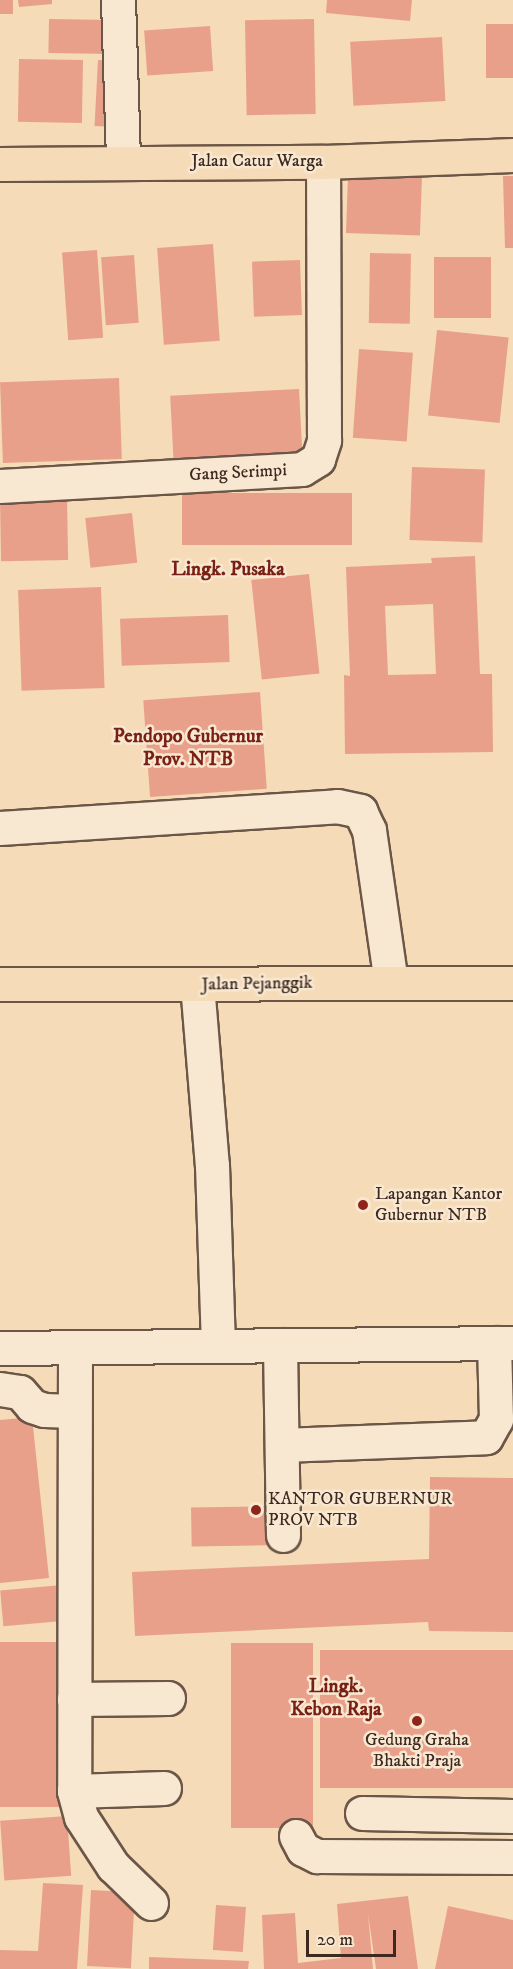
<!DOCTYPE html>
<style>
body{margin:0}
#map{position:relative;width:513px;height:1969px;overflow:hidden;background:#f5dbb8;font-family:"IM FELL DW Pica",serif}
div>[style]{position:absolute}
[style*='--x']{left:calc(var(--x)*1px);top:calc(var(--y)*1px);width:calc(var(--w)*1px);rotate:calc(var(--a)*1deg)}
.building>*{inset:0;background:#e9a08b;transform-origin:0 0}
.roads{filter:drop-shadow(2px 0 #6c5647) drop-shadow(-2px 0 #6c5647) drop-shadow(0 2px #6c5647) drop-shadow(0 -2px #6c5647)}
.minor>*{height:33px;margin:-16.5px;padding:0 16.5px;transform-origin:16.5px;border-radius:16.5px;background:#f8e8d1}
.major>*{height:33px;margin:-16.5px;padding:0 16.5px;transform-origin:16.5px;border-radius:16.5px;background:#f5dbb8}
.dots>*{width:16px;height:16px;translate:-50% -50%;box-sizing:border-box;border:3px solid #f8e8d1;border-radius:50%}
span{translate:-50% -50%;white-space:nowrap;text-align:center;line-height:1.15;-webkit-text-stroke:5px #f8e8d1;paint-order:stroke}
.street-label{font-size:18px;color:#3e2921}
.poi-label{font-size:18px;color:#3e2921}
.left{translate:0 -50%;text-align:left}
.neighbourhood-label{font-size:20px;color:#7a1f14;font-weight:700}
.scale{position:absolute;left:306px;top:1930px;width:90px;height:27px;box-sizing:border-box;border:3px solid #3e2921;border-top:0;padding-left:8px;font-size:18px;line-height:21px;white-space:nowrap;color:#3e2921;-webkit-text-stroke:4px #f8e8d1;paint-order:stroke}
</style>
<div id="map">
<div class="building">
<div style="left:0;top:0;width:13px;height:14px"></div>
<div style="clip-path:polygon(18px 0,52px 0,52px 4px,19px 7px)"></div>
<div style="clip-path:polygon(327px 0,412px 0,410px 21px,326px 13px)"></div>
<div style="left:49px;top:19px;width:63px;height:34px;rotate:1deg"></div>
<div style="left:314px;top:19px;width:95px;height:69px;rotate:89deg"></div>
<div style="left:486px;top:24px;width:27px;height:54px"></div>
<div style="left:210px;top:26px;width:45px;height:66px;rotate:86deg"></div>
<div style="left:442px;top:37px;width:64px;height:92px;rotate:87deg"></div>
<div style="left:83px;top:60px;width:63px;height:64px;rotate:91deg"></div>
<div style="left:98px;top:60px;width:17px;height:66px;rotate:3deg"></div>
<div style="left:348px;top:175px;width:74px;height:58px;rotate:2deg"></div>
<div style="clip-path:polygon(503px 176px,513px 176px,513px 248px,505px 248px)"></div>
<div style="left:213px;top:244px;width:97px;height:56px;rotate:86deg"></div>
<div style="left:97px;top:250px;width:88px;height:35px;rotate:86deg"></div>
<div style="left:370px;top:253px;width:41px;height:70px;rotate:1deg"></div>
<div style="left:134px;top:255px;width:68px;height:33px;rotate:86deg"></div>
<div style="left:434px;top:257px;width:57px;height:61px"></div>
<div style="left:300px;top:260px;width:55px;height:48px;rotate:88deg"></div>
<div style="left:437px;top:330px;width:72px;height:86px;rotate:6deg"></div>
<div style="left:359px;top:349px;width:54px;height:89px;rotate:4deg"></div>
<div style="left:119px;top:378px;width:81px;height:119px;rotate:88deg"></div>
<div style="left:299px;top:389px;width:67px;height:129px;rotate:87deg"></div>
<div style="left:412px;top:467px;width:73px;height:73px;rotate:2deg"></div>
<div style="left:182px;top:493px;width:170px;height:52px"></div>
<div style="left:67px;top:497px;width:63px;height:67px;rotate:89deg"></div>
<div style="left:132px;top:513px;width:50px;height:47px;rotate:84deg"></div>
<div style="clip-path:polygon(evenodd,475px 556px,480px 674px,492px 674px,493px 752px,345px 754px,344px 675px,350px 676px,346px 567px,432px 563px,431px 558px,475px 556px,433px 604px,436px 674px,388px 675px,385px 606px,433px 604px)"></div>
<div style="left:309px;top:574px;width:100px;height:58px;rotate:84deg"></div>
<div style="left:101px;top:587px;width:101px;height:83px;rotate:88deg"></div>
<div style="left:228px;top:615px;width:47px;height:108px;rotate:88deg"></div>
<div style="left:260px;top:692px;width:97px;height:117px;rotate:86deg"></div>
<div style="clip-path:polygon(32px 1417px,49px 1578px,0 1583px,0 1420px)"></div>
<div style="clip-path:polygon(430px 1477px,513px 1478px,513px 1632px,429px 1631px,428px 1622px,135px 1636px,132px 1572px,429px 1559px)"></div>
<div style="left:279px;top:1506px;width:39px;height:88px;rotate:89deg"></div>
<div style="left:62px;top:1585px;width:36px;height:62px;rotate:85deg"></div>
<div style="left:66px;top:1642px;width:165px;height:66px;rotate:90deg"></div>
<div style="left:313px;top:1643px;width:185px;height:82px;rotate:90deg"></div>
<div style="left:513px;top:1650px;width:138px;height:193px;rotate:90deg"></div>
<div style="left:67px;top:1816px;width:60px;height:67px;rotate:86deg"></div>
<div style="clip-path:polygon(43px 1883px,83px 1885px,77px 1969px,0 1969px,0 1950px,38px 1951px)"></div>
<div style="left:91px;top:1890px;width:44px;height:76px;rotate:3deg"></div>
<div style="clip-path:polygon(408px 1896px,418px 1969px,376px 1969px,368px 1914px,373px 1969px,264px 1969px,262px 1915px,295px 1913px,298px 1963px,341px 1958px,337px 1904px)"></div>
<div style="left:216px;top:1905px;width:30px;height:45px;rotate:4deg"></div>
<div style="clip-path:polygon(448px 1906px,513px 1920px,513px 1969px,435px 1969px)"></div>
<div style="clip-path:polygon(149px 1957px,249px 1961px,248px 1969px,149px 1969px)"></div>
</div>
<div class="roads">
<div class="minor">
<div style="--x:118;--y:0;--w:161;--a:88.2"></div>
<div style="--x:0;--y:486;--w:302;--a:-3.2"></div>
<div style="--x:302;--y:469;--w:19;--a:-32"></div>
<div style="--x:318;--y:459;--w:20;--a:-72"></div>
<div style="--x:324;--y:440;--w:278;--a:-90.2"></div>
<div style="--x:0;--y:828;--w:338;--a:-3.7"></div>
<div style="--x:337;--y:806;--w:24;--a:12"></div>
<div style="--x:360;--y:811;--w:21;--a:65"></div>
<div style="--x:369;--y:830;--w:154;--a:81.8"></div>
<div style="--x:197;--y:984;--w:182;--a:85.3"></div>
<div style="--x:212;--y:1165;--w:181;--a:88.1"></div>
<div style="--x:280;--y:1345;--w:190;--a:89.1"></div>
<div style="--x:75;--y:1347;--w:444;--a:90.1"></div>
<div style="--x:74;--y:1791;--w:27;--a:75"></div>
<div style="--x:81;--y:1817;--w:59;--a:56.9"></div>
<div style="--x:113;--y:1866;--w:53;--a:44.2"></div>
<div style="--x:0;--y:1348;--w:513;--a:-0.56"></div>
<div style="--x:0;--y:1389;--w:20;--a:9"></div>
<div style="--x:20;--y:1392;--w:18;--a:49"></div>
<div style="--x:32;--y:1406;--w:13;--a:18"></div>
<div style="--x:44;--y:1410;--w:30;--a:2"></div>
<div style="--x:282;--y:1445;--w:204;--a:-2.2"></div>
<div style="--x:486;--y:1437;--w:21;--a:-61"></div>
<div style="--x:496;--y:1419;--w:76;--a:-91.5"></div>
<div style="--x:74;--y:1699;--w:94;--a:-0.6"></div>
<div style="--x:74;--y:1791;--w:90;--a:-1.9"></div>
<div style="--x:362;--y:1813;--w:151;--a:1.1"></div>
<div style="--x:296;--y:1836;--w:15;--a:62"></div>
<div style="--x:303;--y:1849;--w:16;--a:27"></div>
<div style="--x:317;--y:1856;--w:196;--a:0.3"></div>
</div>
<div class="major">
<div style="--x:0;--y:164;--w:323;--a:-0.4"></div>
<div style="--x:323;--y:162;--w:190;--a:-2.1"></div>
<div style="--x:0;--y:984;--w:513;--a:-0.11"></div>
</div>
</div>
<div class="dots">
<div style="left:363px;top:1205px;background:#8f2418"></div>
<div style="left:256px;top:1510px;background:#8f2418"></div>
<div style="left:417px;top:1721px;background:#8f2418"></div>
</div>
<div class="street-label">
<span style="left:257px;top:161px">Jalan Catur Warga</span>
<span style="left:238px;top:473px;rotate:-3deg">Gang Serimpi</span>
<span style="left:257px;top:984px;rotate:-1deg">Jalan Pejanggik</span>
</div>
<div class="poi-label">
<span class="left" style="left:375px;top:1205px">Lapangan Kantor<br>Gubernur NTB</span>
<span class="left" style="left:268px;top:1510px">KANTOR GUBERNUR<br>PROV NTB</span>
<span style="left:417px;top:1751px">Gedung Graha<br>Bhakti Praja</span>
</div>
<div class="neighbourhood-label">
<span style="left:228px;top:569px">Lingk. Pusaka</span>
<span style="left:188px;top:748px">Pendopo Gubernur<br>Prov. NTB</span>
<span style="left:336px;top:1698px">Lingk.<br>Kebon Raja</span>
</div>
<div class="scale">20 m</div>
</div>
